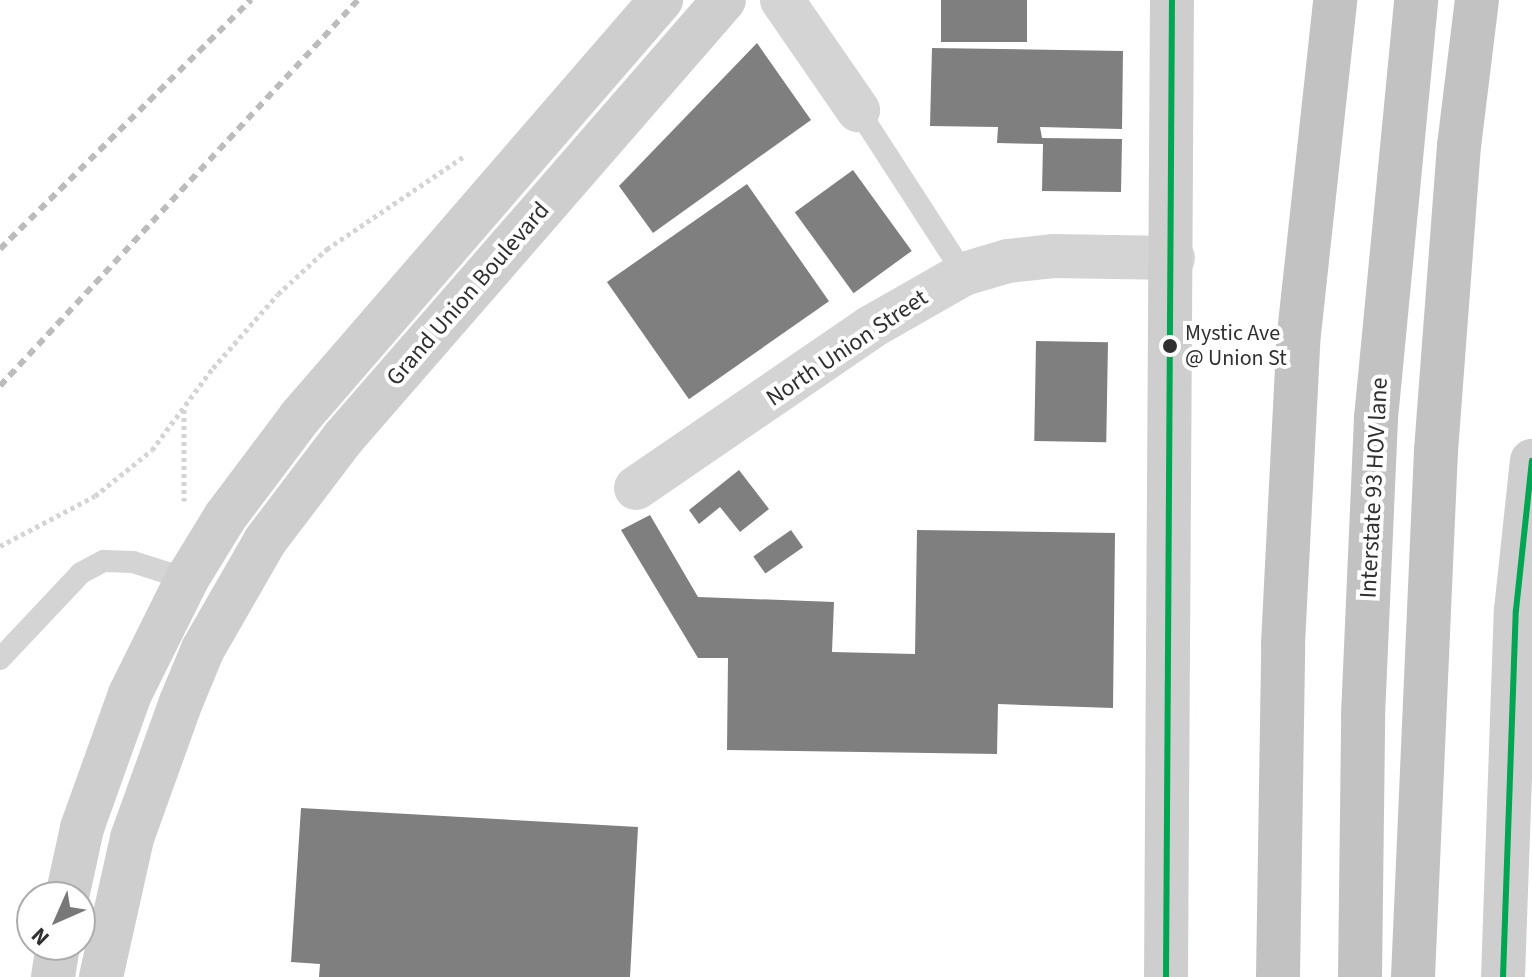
<!DOCTYPE html>
<style>
body{margin:0}
#map{position:relative;width:1532px;height:977px;overflow:hidden;background:#fff;font-family:"Source Sans 3",sans-serif}
div>[style]{position:absolute}
[style*='--x']{left:calc(var(--x)*1px);top:calc(var(--y)*1px);width:calc(var(--w)*1px);rotate:calc(var(--a)*1deg)}
.building>*{inset:0;background:#7f7f7f;transform-origin:0 0}
.path>*{height:5px;margin-top:-2.5px;transform-origin:0;background:repeating-linear-gradient(90deg,#d4d4d4 0 4px,transparent 0 8px)}
.lane>*{height:22px;margin:-11px;padding:0 11px;transform-origin:11px;border-radius:11px;background:#d4d4d4}
.street>*{height:44px;margin:-22px;padding:0 22px;transform-origin:22px;border-radius:22px;background:#d4d4d4}
.secondary>*{height:44px;margin:-22px;padding:0 22px;transform-origin:22px;border-radius:22px;background:#cecece}
.highway>*{height:44px;margin:-22px;padding:0 22px;transform-origin:22px;border-radius:22px;background:#c2c2c2}
.rail>*{height:6px;margin-top:-3px;transform-origin:0;background:repeating-linear-gradient(90deg,#bcbcbc 0 8px,transparent 0 14px)}
.bus-1>*{height:6px;margin:-3px;padding:0 3px;transform-origin:3px;border-radius:3px;background:#00a651}
.dots>*{width:22px;height:22px;translate:-50% -50%;box-sizing:border-box;border:4px solid #fff;border-radius:50%}
span{translate:-50% -50%;white-space:nowrap;text-align:center;line-height:1.15;-webkit-text-stroke:8px #fff;paint-order:stroke}
.bus-label{font-size:22px;color:#303030}
.left{translate:0 -50%;text-align:left}
.street-label{font-size:24px;color:#303030}
.north{position:absolute;left:16px;top:881px;width:80px;height:80px;box-sizing:border-box;background:#fff;border:2px solid #acacac;border-radius:50%;rotate:225deg;font-size:22px;font-weight:700;line-height:32px;text-align:center;color:#303030}
.north::after{content:'';display:block;margin:auto;width:28px;height:36px;background:#787878;clip-path:polygon(50% 0,100% 100%,50% 72%,0 100%)}
</style>
<div id="map">
<div class="building">
<div style="left:941px;top:0;width:86px;height:42px"></div>
<div style="clip-path:polygon(757px 43px,811px 120px,653px 233px,619px 186px)"></div>
<div style="clip-path:polygon(932px 48px,1123px 51px,1122px 129px,1040px 127px,1042px 138px,1122px 139px,1121px 192px,1042px 191px,1043px 144px,997px 143px,998px 127px,930px 126px)"></div>
<div style="left:853px;top:170px;width:100px;height:72px;rotate:54deg"></div>
<div style="left:747px;top:184px;width:143px;height:171px;rotate:55deg"></div>
<div style="left:1036px;top:341px;width:72px;height:100px;rotate:1deg"></div>
<div style="clip-path:polygon(739px 470px,769px 509px,740px 532px,720px 507px,699px 524px,689px 510px)"></div>
<div style="clip-path:polygon(650px 515px,698px 597px,834px 602px,832px 652px,915px 654px,917px 530px,1115px 533px,1113px 708px,998px 704px,997px 754px,727px 750px,728px 658px,698px 658px,621px 530px)"></div>
<div style="left:791px;top:530px;width:21px;height:46px;rotate:55deg"></div>
<div style="clip-path:polygon(301px 808px,638px 827px,630px 977px,319px 977px,320px 964px,291px 962px)"></div>
</div>
<div class="path">
<div style="--x:184;--y:501;--w:94;--a:-90"></div>
<div style="--x:0;--y:546;--w:107;--a:-27.8"></div>
<div style="--x:95;--y:496;--w:73;--a:-38.9"></div>
<div style="--x:152;--y:450;--w:102;--a:-53.4"></div>
<div style="--x:213;--y:368;--w:98;--a:-48.7"></div>
<div style="--x:278;--y:294;--w:67;--a:-42.6"></div>
<div style="--x:327;--y:249;--w:168;--a:-34.1"></div>
</div>
<div class="lane">
<div style="--x:858;--y:110;--w:195;--a:57.1"></div>
<div style="--x:0;--y:659;--w:118;--a:-46.7"></div>
<div style="--x:81;--y:573;--w:26;--a:-28"></div>
<div style="--x:104;--y:561;--w:29;--a:2"></div>
<div style="--x:133;--y:562;--w:57;--a:17.5"></div>
</div>
<div class="street">
<div style="--x:782;--y:0;--w:134;--a:55.4"></div>
<div style="--x:636;--y:488;--w:285;--a:-34.4"></div>
<div style="--x:871;--y:327;--w:107;--a:-29.7"></div>
<div style="--x:964;--y:274;--w:46;--a:-16.5"></div>
<div style="--x:1008;--y:261;--w:45;--a:-6.3"></div>
<div style="--x:1053;--y:256;--w:120;--a:1"></div>
</div>
<div class="secondary">
<div style="--x:67;--y:897;--w:71;--a:-77.7"></div>
<div style="--x:82;--y:828;--w:142;--a:-70.3"></div>
<div style="--x:130;--y:694;--w:128;--a:-63.6"></div>
<div style="--x:187;--y:579;--w:73;--a:-58.5"></div>
<div style="--x:225;--y:517;--w:125;--a:-53.1"></div>
<div style="--x:300;--y:417;--w:552;--a:-49.12"></div>
<div style="--x:53;--y:977;--w:32;--a:-81"></div>
<div style="--x:101;--y:977;--w:142;--a:-77.4"></div>
<div style="--x:132;--y:838;--w:145;--a:-70.2"></div>
<div style="--x:181;--y:702;--w:57;--a:-67.5"></div>
<div style="--x:203;--y:649;--w:125;--a:-60.1"></div>
<div style="--x:265;--y:541;--w:131;--a:-52.8"></div>
<div style="--x:344;--y:437;--w:579;--a:-48.99"></div>
<div style="--x:1166;--y:977;--w:977;--a:-89.65"></div>
<div style="--x:1503;--y:977;--w:367;--a:-88"></div>
<div style="--x:1516;--y:610;--w:150;--a:-83.9"></div>
</div>
<div class="highway">
<div style="--x:1278;--y:977;--w:333;--a:-89.1"></div>
<div style="--x:1283;--y:644;--w:301;--a:-87.1"></div>
<div style="--x:1298;--y:343;--w:345;--a:-83.8"></div>
<div style="--x:1360;--y:977;--w:261;--a:-89.3"></div>
<div style="--x:1363;--y:716;--w:298;--a:-87.5"></div>
<div style="--x:1376;--y:418;--w:420;--a:-84.5"></div>
<div style="--x:1413;--y:977;--w:527;--a:-87.5"></div>
<div style="--x:1436;--y:451;--w:306;--a:-85.7"></div>
<div style="--x:1459;--y:146;--w:147;--a:-83"></div>
</div>
<div class="rail">
<div style="--x:0;--y:249;--w:354;--a:-44.8"></div>
<div style="--x:0;--y:386;--w:526;--a:-47.16"></div>
</div>
<div class="bus-1">
<div style="--x:1166;--y:977;--w:977;--a:-89.65"></div>
<div style="--x:1503;--y:977;--w:367;--a:-88"></div>
<div style="--x:1516;--y:610;--w:150;--a:-83.9"></div>
</div>
<div class="dots">
<div style="left:1170px;top:346px;background:#303030"></div>
</div>
<div class="bus-label">
<span class="left" style="left:1185px;top:346px">Mystic Ave<br>@ Union St</span>
</div>
<div class="street-label">
<span style="left:468px;top:294px;rotate:-49deg">Grand Union Boulevard</span>
<span style="left:847px;top:348px;rotate:-34deg">North Union Street</span>
<span style="left:1374px;top:488px;rotate:-87deg">Interstate 93 HOV lane</span>
</div>
<div class="north">N</div>
</div>
